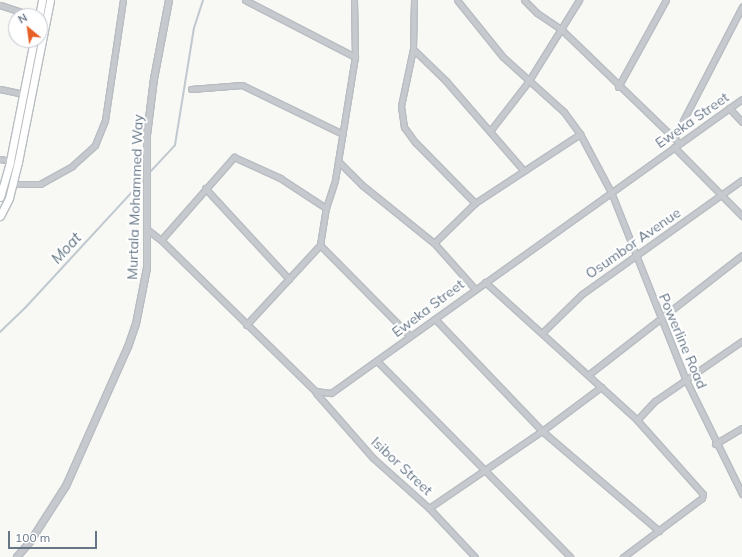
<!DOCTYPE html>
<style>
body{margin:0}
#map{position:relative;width:742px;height:557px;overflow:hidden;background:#f8f8f5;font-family:Mulish,sans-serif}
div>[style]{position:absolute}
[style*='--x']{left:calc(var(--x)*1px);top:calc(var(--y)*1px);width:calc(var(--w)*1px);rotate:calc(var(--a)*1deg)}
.stream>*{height:2px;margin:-1px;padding:0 1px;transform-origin:1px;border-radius:1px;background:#c0c9cf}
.roads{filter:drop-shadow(1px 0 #b8bdc2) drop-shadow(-1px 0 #b8bdc2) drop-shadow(0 1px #b8bdc2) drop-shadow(0 -1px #b8bdc2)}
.minor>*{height:5px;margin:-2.5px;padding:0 2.5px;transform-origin:2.5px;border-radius:2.5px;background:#c6c9cd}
.tertiary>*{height:6px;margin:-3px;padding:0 3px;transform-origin:3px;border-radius:3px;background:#c6c9cd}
.secondary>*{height:7px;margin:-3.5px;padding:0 3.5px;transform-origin:3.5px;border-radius:3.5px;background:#fff}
span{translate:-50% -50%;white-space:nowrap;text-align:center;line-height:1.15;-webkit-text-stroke:4px #fff;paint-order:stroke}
.street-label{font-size:14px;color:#667687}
.water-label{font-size:15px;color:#637783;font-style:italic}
.north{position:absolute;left:8px;top:8px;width:40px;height:40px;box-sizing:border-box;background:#fff;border:1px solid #c2c8cf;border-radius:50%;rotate:331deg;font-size:11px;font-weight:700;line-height:16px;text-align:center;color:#667687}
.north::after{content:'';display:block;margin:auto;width:14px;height:18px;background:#e76127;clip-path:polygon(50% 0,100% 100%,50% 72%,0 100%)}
.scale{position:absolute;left:8px;top:531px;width:89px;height:18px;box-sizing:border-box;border:2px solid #667687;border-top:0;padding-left:5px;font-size:12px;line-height:14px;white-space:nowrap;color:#667687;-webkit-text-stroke:3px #fff;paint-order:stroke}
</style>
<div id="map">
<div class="stream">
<div style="--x:151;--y:171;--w:35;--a:-47"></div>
<div style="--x:175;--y:145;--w:119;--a:-80.8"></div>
<div style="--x:194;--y:28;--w:29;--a:-72"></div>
<div style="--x:0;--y:332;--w:35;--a:-44"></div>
<div style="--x:25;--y:308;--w:177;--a:-47.3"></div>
</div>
<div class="roads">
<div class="minor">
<div style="--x:245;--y:0;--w:124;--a:27.4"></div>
<div style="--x:414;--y:0;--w:49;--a:91.2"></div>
<div style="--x:413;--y:49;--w:58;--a:101.9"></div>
<div style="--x:401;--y:106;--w:21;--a:82"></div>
<div style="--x:404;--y:127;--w:19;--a:54"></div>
<div style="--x:415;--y:142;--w:86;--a:45.5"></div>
<div style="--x:457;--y:0;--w:73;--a:51.1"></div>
<div style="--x:503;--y:57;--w:82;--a:42"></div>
<div style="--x:564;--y:112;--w:27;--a:54"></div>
<div style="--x:580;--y:134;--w:66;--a:61.9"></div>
<div style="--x:611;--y:192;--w:202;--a:68.3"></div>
<div style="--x:686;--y:380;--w:127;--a:63.8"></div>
<div style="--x:524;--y:0;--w:18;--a:45"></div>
<div style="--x:537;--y:13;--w:29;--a:34"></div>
<div style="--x:561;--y:29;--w:164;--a:44"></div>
<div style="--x:0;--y:5;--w:35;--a:18"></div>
<div style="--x:413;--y:49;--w:46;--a:44.1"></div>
<div style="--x:446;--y:81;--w:119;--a:49.1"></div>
<div style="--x:618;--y:87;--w:99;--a:-61.1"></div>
<div style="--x:0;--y:89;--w:24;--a:12"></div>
<div style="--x:191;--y:89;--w:51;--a:-4.5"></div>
<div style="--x:242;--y:85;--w:112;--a:25.9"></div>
<div style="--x:729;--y:108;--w:19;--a:47"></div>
<div style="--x:490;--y:131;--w:62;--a:-52.2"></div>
<div style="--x:528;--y:82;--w:97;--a:-58.1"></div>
<div style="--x:674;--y:138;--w:148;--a:-62.6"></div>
<div style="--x:674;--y:147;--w:97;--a:45.4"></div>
<div style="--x:0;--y:159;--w:10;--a:11"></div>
<div style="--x:338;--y:161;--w:34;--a:45"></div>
<div style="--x:362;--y:185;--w:92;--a:38.9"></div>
<div style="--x:434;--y:243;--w:62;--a:48.3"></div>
<div style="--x:13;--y:184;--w:27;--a:0"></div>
<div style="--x:40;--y:184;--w:37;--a:-29"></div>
<div style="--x:72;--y:166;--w:31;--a:-42"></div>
<div style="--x:95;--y:145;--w:27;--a:-68"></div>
<div style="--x:105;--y:120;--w:121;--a:-81.5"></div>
<div style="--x:205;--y:188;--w:124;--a:47.3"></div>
<div style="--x:148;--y:230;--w:16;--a:38"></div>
<div style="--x:161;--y:240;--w:216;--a:44.4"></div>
<div style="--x:315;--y:391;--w:16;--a:7"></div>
<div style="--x:331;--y:393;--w:505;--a:-35.58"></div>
<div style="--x:161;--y:240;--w:111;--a:-48.7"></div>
<div style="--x:234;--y:157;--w:51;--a:24.5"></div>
<div style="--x:280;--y:178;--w:55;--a:33.1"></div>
<div style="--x:434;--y:243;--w:57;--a:-44.3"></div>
<div style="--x:475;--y:203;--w:126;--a:-33.3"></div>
<div style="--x:320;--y:245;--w:128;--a:45.3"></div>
<div style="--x:485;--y:282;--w:205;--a:42.2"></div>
<div style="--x:637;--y:420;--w:99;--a:48.3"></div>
<div style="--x:703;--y:494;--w:4;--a:104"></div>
<div style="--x:702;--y:498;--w:99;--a:143.2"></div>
<div style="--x:435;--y:319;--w:155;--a:46.3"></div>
<div style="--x:542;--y:431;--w:154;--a:40.5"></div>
<div style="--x:246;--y:325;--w:109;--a:-47.2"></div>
<div style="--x:320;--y:245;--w:37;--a:-81"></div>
<div style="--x:326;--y:208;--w:29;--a:-72"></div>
<div style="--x:335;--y:180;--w:125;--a:-80.8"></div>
<div style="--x:355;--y:57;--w:57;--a:-91"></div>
<div style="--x:543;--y:332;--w:54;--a:-44.3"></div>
<div style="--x:582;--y:294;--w:196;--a:-35.5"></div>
<div style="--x:378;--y:362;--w:274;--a:45.4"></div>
<div style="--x:588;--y:375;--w:195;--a:-37.9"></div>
<div style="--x:316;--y:393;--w:86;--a:48.8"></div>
<div style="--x:373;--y:458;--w:75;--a:41.8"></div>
<div style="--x:429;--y:508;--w:67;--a:46.8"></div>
<div style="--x:637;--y:420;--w:26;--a:-47"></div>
<div style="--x:655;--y:401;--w:106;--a:-34.6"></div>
<div style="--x:715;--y:444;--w:31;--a:-31"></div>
<div style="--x:429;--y:508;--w:137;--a:-34.3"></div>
<div style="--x:542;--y:431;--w:74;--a:-36.7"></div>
</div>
<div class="tertiary">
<div style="--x:17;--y:557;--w:20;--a:-49"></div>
<div style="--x:30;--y:542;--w:67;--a:-57.3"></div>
<div style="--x:66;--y:486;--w:152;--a:-66"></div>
<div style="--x:128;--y:347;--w:24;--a:-71"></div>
<div style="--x:136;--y:324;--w:57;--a:-78.9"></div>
<div style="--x:147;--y:268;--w:133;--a:-90"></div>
<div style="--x:147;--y:135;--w:56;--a:-82.9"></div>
<div style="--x:154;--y:79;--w:80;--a:-79.2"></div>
</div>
<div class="secondary">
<div style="--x:39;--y:16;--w:16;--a:-79"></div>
<div style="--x:0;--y:197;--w:37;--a:-74"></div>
<div style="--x:10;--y:161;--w:123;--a:-78.8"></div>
<div style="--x:0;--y:216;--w:20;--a:-63"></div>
<div style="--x:9;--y:198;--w:37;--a:-76"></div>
<div style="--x:18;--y:162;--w:165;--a:-78.8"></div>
</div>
</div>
<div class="street-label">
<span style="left:692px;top:120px;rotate:-35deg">Eweka Street</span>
<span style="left:135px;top:197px;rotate:-88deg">Murtala Mohammed Way</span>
<span style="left:633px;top:243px;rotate:-35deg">Osumbor Avenue</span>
<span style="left:428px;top:308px;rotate:-37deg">Eweka Street</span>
<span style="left:683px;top:341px;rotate:67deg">Powerline Road</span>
<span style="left:402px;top:466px;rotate:43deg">Isibor Street</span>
</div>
<div class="water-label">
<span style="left:66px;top:248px;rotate:-47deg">Moat</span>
</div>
<div class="north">N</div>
<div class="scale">100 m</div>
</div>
